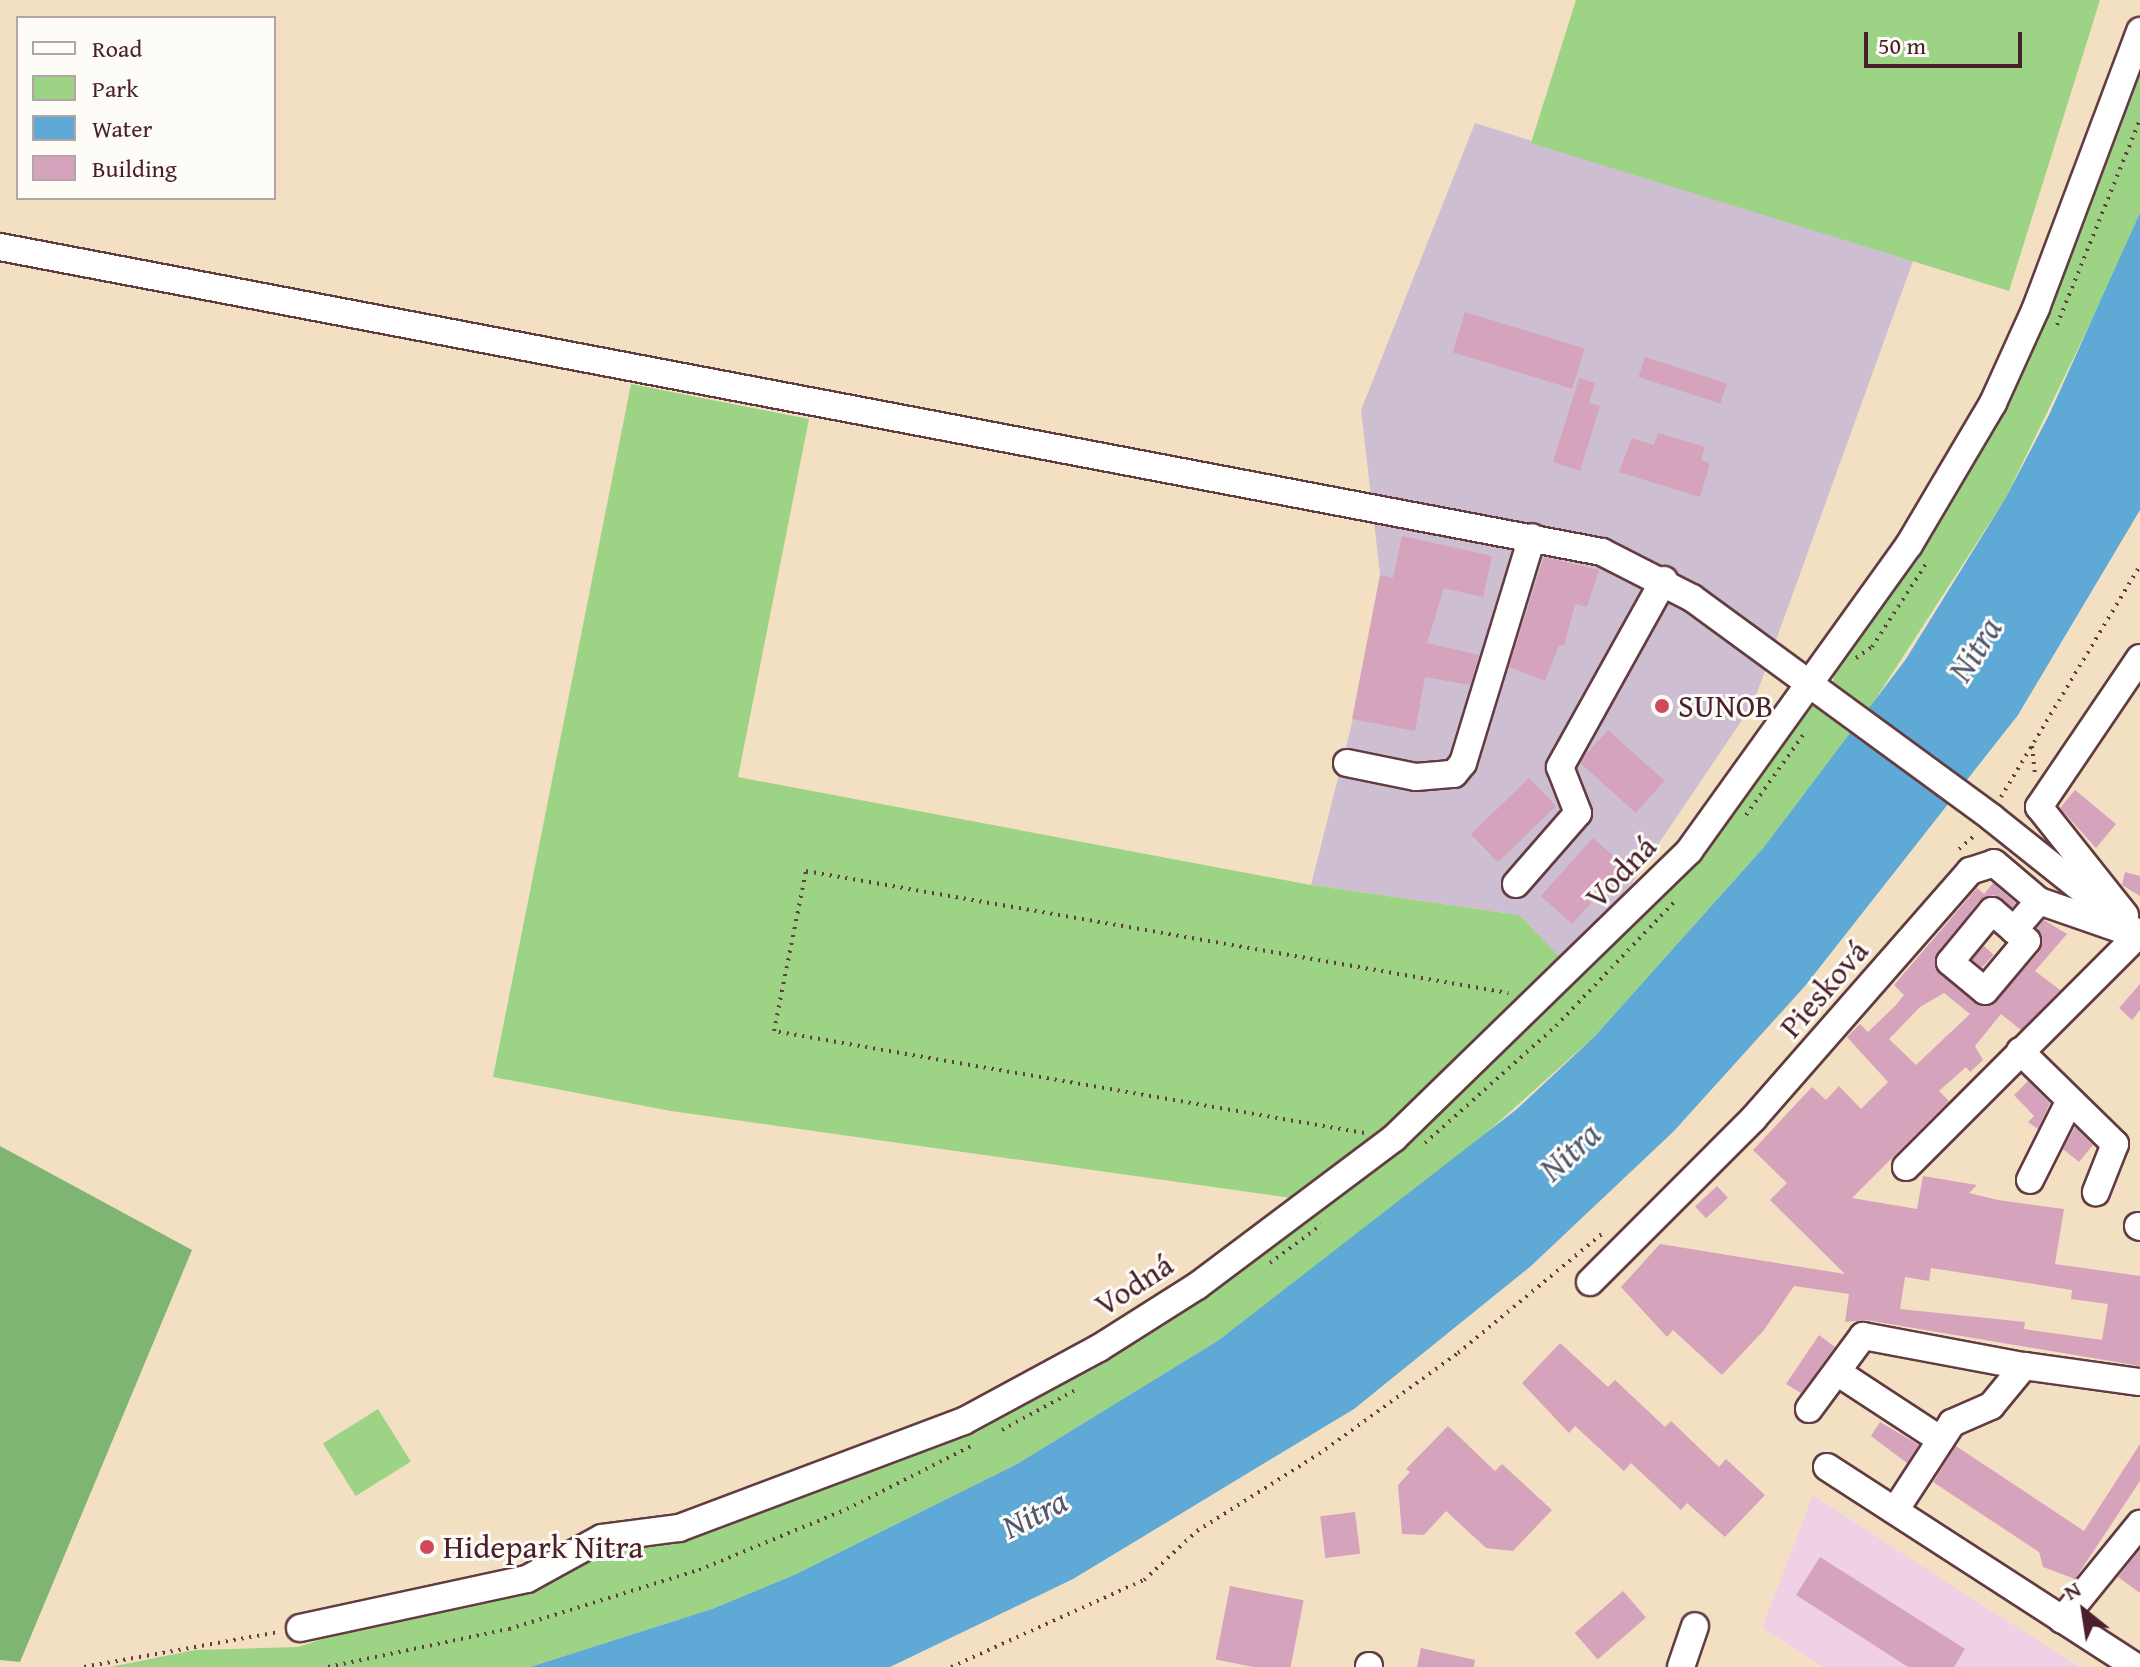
<!DOCTYPE html>
<meta charset="utf-8">
<style>
body{margin:0}
#map{position:relative;width:2140px;height:1667px;overflow:hidden;background:#f3e0c3;font-family:"Gentium Book Plus",serif}
div>[style]{position:absolute}
[style*='--x']{left:calc(var(--x)*1px);top:calc(var(--y)*1px);width:calc(var(--w)*1px);rotate:calc(var(--a)*1deg)}
.built>*{inset:0;background:#f0d0e5}
.industrial>*{inset:0;background:#cebed2}
.green>*{inset:0;background:#9dd384;transform-origin:0 0}
.forest>*{inset:0;background:#7eb572}
.water>*{inset:0;background:#5ea9d6}
.building>*{inset:0;background:#d5a3bb;transform-origin:0 0}
.path>*{height:4px;margin-top:-2px;transform-origin:0;background:repeating-linear-gradient(90deg,#633c42 0 2px,transparent 0 8px)}
.roads{filter:drop-shadow(2px 0 #633c42) drop-shadow(-2px 0 #633c42) drop-shadow(0 2px #633c42) drop-shadow(0 -2px #633c42)}
.minor>*{height:26px;margin:-13px;padding:0 13px;transform-origin:13px;border-radius:13px;background:#fff}
.dots>*{width:22px;height:22px;translate:-50% -50%;box-sizing:border-box;border:4px solid #fdfcf7;border-radius:50%}
span{translate:-50% -50%;white-space:nowrap;text-align:center;line-height:1.15;-webkit-text-stroke:6px #fdfcf7;paint-order:stroke}
.poi-label{font-size:32px;color:#4a1f2b}
.left{translate:0 -50%;text-align:left}
.street-label{font-size:32px;color:#4a1f2b}
.water-label{font-size:34px;color:#52566f;font-style:italic}
.legend{position:absolute;left:16px;top:16px;width:260px;height:184px;box-sizing:border-box;background:#fdfcf7;border:2px solid #b5a4a5;margin:0;padding:10px 14px;list-style:none;font-size:24px;color:#4a1f2b}
.legend li{display:flex;align-items:center;gap:16px;height:40px}
.legend b{width:40px;border:2px solid #b5a4a5}
.north{position:absolute;left:2044px;top:1571px;width:80px;height:80px;-webkit-text-stroke:6px #fdfcf7;paint-order:stroke;rotate:330deg;font-size:22px;font-weight:700;line-height:32px;text-align:center;color:#4a1f2b}
.north::after{content:'';display:block;margin:auto;width:28px;height:36px;background:#4a1f2b;clip-path:polygon(50% 0,100% 100%,50% 72%,0 100%)}
.scale{position:absolute;left:1864px;top:32px;width:158px;height:36px;box-sizing:border-box;border:4px solid #4a1f2b;border-top:0;padding-left:10px;font-size:24px;line-height:28px;white-space:nowrap;color:#4a1f2b;-webkit-text-stroke:6px #fdfcf7;paint-order:stroke}
</style>
<div id="map">
<div class="built">
<div style="clip-path:polygon(1813px 1495px,1952px 1586px,2080px 1667px,1823px 1667px,1762px 1628px)"></div>
</div>
<div class="industrial">
<div style="clip-path:polygon(1475px 123px,1913px 261px,1753px 704px,1630px 886px,1563px 960px,1519px 915px,1311px 885px,1383px 600px,1361px 410px)"></div>
</div>
<div class="green">
<div style="clip-path:polygon(1576px 0,2100px 0,2009px 291px,1531px 143px)"></div>
<div style="clip-path:polygon(2140px 61px,2140px 213px,2123px 256px,2005px 499px,1866px 714px,1832px 689px,1834px 673px,1935px 511px)"></div>
<div style="clip-path:polygon(631px 384px,809px 419px,738px 777px,1311px 885px,1519px 915px,1563px 960px,1306px 1200px,671px 1111px,493px 1077px)"></div>
<div style="clip-path:polygon(1805px 706px,1819px 706px,1852px 731px,1764px 847px,1595px 1036px,1456px 1160px,1299px 1282px,1219px 1340px,1017px 1464px,794px 1575px,712px 1609px,530px 1667px,110px 1667px,195px 1650px,298px 1647px,980px 1421px,1446px 1102px,1614px 940px)"></div>
<div style="left:378px;top:1409px;width:62px;height:65px;rotate:58deg"></div>
</div>
<div class="forest">
<div style="clip-path:polygon(0 1146px,192px 1250px,20px 1662px,0 1660px)"></div>
</div>
<div class="water">
<div style="clip-path:polygon(2140px 213px,2140px 510px,2018px 715px,1805px 986px,1674px 1131px,1531px 1266px,1354px 1409px,1073px 1579px,890px 1667px,530px 1667px,712px 1609px,794px 1575px,1017px 1464px,1219px 1340px,1517px 1109px,1595px 1036px,1764px 847px,1906px 659px,2005px 499px,2049px 415px)"></div>
</div>
<div class="building">
<div style="left:1465px;top:312px;width:125px;height:42px;rotate:17deg"></div>
<div style="left:1645px;top:357px;width:86px;height:21px;rotate:18deg"></div>
<div style="clip-path:polygon(1579px 378px,1595px 383px,1589px 403px,1600px 406px,1580px 471px,1553px 462px)"></div>
<div style="clip-path:polygon(1658px 433px,1705px 447px,1701px 460px,1710px 463px,1700px 497px,1619px 472px,1632px 438px,1654px 445px)"></div>
<div style="clip-path:polygon(1402px 536px,1492px 556px,1483px 597px,1444px 588px,1427px 643px,1479px 655px,1470px 685px,1425px 677px,1415px 731px,1352px 719px,1380px 575px,1393px 578px)"></div>
<div style="clip-path:polygon(1544px 557px,1599px 570px,1587px 607px,1575px 604px,1564px 646px,1559px 645px,1545px 681px,1509px 667px)"></div>
<div style="left:1608px;top:730px;width:76px;height:43px;rotate:42deg"></div>
<div style="left:1529px;top:778px;width:39px;height:81px;rotate:46deg"></div>
<div style="clip-path:polygon(2075px 790px,2116px 824px,2096px 848px,2060px 808px)"></div>
<div style="left:1593px;top:838px;width:42px;height:78px;rotate:42deg"></div>
<div style="clip-path:polygon(2125px 872px,2140px 876px,2140px 896px,2122px 885px)"></div>
<div style="clip-path:polygon(evenodd,1993px 883px,2016px 903px,2012px 907px,1994px 895px,1980px 900px,1938px 952px,1935px 968px,1975px 1003px,1991px 1006px,2040px 951px,2042px 936px,2037px 928px,2044px 920px,2067px 934px,2035px 971px,2060px 990px,2021px 1030px,2001px 1014px,1975px 1046px,1983px 1060px,1970px 1072px,1966px 1067px,1939px 1091px,1949px 1101px,1852px 1198px,1917px 1209px,1923px 1176px,1977px 1185px,1969px 1193px,1998px 1200px,2064px 1209px,2055px 1264px,2140px 1276px,2140px 1366px,1866px 1320px,1845px 1322px,1849px 1294px,1794px 1286px,1764px 1330px,1722px 1375px,1673px 1330px,1667px 1337px,1621px 1287px,1660px 1244px,1845px 1274px,1770px 1200px,1787px 1183px,1753px 1150px,1812px 1087px,1826px 1100px,1839px 1086px,1861px 1109px,1888px 1082px,1847px 1037px,1860px 1024px,1868px 1032px,1896px 1005px,1904px 995px,1894px 985px,1977px 888px,1984px 894px,1993px 883px,1944px 993px,1970px 1014px,1916px 1065px,1889px 1039px,1920px 1007px,1944px 993px,1993px 883px,1931px 1268px,2072px 1290px,2071px 1299px,2108px 1304px,2102px 1340px,2024px 1329px,2025px 1322px,1900px 1309px,1905px 1277px,1929px 1281px,1931px 1268px)"></div>
<div style="left:1984px;top:946px;width:13px;height:18px;rotate:42deg"></div>
<div style="clip-path:polygon(2140px 984px,2140px 1010px,2132px 1020px,2119px 1008px)"></div>
<div style="clip-path:polygon(2028px 1081px,2050px 1103px,2038px 1129px,2028px 1122px,2034px 1116px,2014px 1095px)"></div>
<div style="clip-path:polygon(2075px 1127px,2093px 1145px,2079px 1162px,2063px 1149px)"></div>
<div style="left:1717px;top:1186px;width:16px;height:30px;rotate:47deg"></div>
<div style="clip-path:polygon(1819px 1335px,1835px 1347px,1801px 1393px,1786px 1384px)"></div>
<div style="clip-path:polygon(1560px 1343px,1608px 1387px,1615px 1380px,1665px 1427px,1671px 1421px,1719px 1467px,1726px 1459px,1765px 1495px,1725px 1537px,1687px 1503px,1681px 1510px,1631px 1463px,1624px 1471px,1575px 1426px,1569px 1433px,1522px 1383px)"></div>
<div style="clip-path:polygon(1880px 1422px,1919px 1445px,1907px 1463px,1871px 1436px)"></div>
<div style="clip-path:polygon(1448px 1426px,1495px 1471px,1502px 1464px,1552px 1510px,1513px 1551px,1486px 1548px,1446px 1511px,1424px 1535px,1402px 1534px,1398px 1485px,1410px 1472px,1406px 1469px)"></div>
<div style="clip-path:polygon(2140px 1444px,2140px 1481px,2075px 1579px,2043px 1567px,2039px 1552px,1933px 1482px,1956px 1446px,2084px 1531px)"></div>
<div style="left:1355px;top:1512px;width:42px;height:35px;rotate:83deg"></div>
<div style="clip-path:polygon(2140px 1549px,2140px 1593px,2118px 1577px)"></div>
<div style="clip-path:polygon(1820px 1557px,1965px 1649px,1954px 1667px,1908px 1667px,1796px 1595px)"></div>
<div style="left:1230px;top:1586px;width:75px;height:75px;rotate:11deg"></div>
<div style="left:1623px;top:1591px;width:35px;height:64px;rotate:49deg"></div>
<div style="clip-path:polygon(1421px 1648px,1475px 1660px,1474px 1667px,1417px 1667px)"></div>
</div>
<div class="path">
<div style="--x:2057;--y:325;--w:221;--a:-68"></div>
<div style="--x:1856;--y:658;--w:19;--a:-35"></div>
<div style="--x:1872;--y:647;--w:99;--a:-57"></div>
<div style="--x:2032;--y:746;--w:27;--a:84"></div>
<div style="--x:2001;--y:797;--w:270;--a:-59"></div>
<div style="--x:1746;--y:815;--w:98;--a:-54.5"></div>
<div style="--x:1959;--y:849;--w:23;--a:-41"></div>
<div style="--x:1364;--y:1133;--w:599;--a:-170.19"></div>
<div style="--x:774;--y:1031;--w:163;--a:-78.7"></div>
<div style="--x:806;--y:871;--w:713;--a:9.86"></div>
<div style="--x:1425;--y:1143;--w:176;--a:-41.8"></div>
<div style="--x:1556;--y:1026;--w:175;--a:-46.4"></div>
<div style="--x:1270;--y:1263;--w:64;--a:-36.7"></div>
<div style="--x:1002;--y:1430;--w:83;--a:-28.7"></div>
<div style="--x:84;--y:1667;--w:197;--a:-10.2"></div>
<div style="--x:328;--y:1667;--w:185;--a:-11.9"></div>
<div style="--x:509;--y:1629;--w:199;--a:-17.3"></div>
<div style="--x:699;--y:1570;--w:160;--a:-22.4"></div>
<div style="--x:847;--y:1509;--w:141;--a:-26.9"></div>
<div style="--x:951;--y:1667;--w:212;--a:-24.3"></div>
<div style="--x:1144;--y:1580;--w:72;--a:-42.8"></div>
<div style="--x:1197;--y:1531;--w:144;--a:-32.3"></div>
<div style="--x:1319;--y:1454;--w:172;--a:-36"></div>
<div style="--x:1458;--y:1353;--w:188;--a:-39.6"></div>
</div>
<div class="roads">
<div class="minor">
<div style="--x:0;--y:247;--w:1631;--a:10.78"></div>
<div style="--x:1602;--y:552;--w:101;--a:27.1"></div>
<div style="--x:1692;--y:598;--w:371;--a:36.2"></div>
<div style="--x:1991;--y:817;--w:191;--a:38.6"></div>
<div style="--x:1347;--y:763;--w:70;--a:11.5"></div>
<div style="--x:1416;--y:777;--w:38;--a:-5"></div>
<div style="--x:1454;--y:774;--w:14;--a:-51"></div>
<div style="--x:1463;--y:763;--w:236;--a:-73"></div>
<div style="--x:1516;--y:884;--w:94;--a:-48.9"></div>
<div style="--x:1578;--y:813;--w:49;--a:-111.4"></div>
<div style="--x:1560;--y:767;--w:214;--a:-60.9"></div>
<div style="--x:2125;--y:915;--w:138;--a:-128.5"></div>
<div style="--x:2039;--y:807;--w:180;--a:-55.9"></div>
<div style="--x:2014;--y:930;--w:29;--a:-139"></div>
<div style="--x:1992;--y:911;--w:66;--a:129.5"></div>
<div style="--x:1950;--y:962;--w:45;--a:39.6"></div>
<div style="--x:1985;--y:991;--w:65;--a:-50"></div>
<div style="--x:2027;--y:941;--w:17;--a:-140"></div>
<div style="--x:2014;--y:930;--w:38;--a:-49"></div>
<div style="--x:2020;--y:1051;--w:133;--a:44.4"></div>
<div style="--x:2115;--y:1144;--w:52;--a:111.6"></div>
<div style="--x:1906;--y:1167;--w:328;--a:-45"></div>
<div style="--x:2030;--y:1180;--w:89;--a:-63.4"></div>
<div style="--x:2138;--y:1226;--w:2;--a:27"></div>
<div style="--x:1590;--y:1282;--w:231;--a:-45"></div>
<div style="--x:1753;--y:1119;--w:330;--a:-48.8"></div>
<div style="--x:1970;--y:871;--w:25;--a:-18"></div>
<div style="--x:1994;--y:863;--w:59;--a:40.2"></div>
<div style="--x:2039;--y:901;--w:86;--a:19.1"></div>
<div style="--x:1837;--y:1372;--w:124;--a:33.2"></div>
<div style="--x:1809;--y:1409;--w:91;--a:-53.5"></div>
<div style="--x:1863;--y:1336;--w:164;--a:10.6"></div>
<div style="--x:1827;--y:1467;--w:368;--a:32.9"></div>
<div style="--x:1896;--y:1509;--w:103;--a:-56.9"></div>
<div style="--x:1952;--y:1423;--w:43;--a:-23.6"></div>
<div style="--x:1991;--y:1406;--w:52;--a:-50.5"></div>
<div style="--x:2024;--y:1366;--w:117;--a:7.9"></div>
<div style="--x:2062;--y:1620;--w:124;--a:-50.9"></div>
<div style="--x:300;--y:1628;--w:232;--a:-12.2"></div>
<div style="--x:527;--y:1579;--w:85;--a:-28.7"></div>
<div style="--x:602;--y:1538;--w:78;--a:-7.4"></div>
<div style="--x:679;--y:1528;--w:304;--a:-20.6"></div>
<div style="--x:964;--y:1421;--w:153;--a:-28.4"></div>
<div style="--x:1099;--y:1348;--w:116;--a:-32.3"></div>
<div style="--x:1197;--y:1286;--w:246;--a:-36.9"></div>
<div style="--x:1394;--y:1138;--w:412;--a:-44.2"></div>
<div style="--x:1689;--y:851;--w:377;--a:-54.3"></div>
<div style="--x:1909;--y:545;--w:165;--a:-59.4"></div>
<div style="--x:1993;--y:403;--w:104;--a:-65.6"></div>
<div style="--x:2036;--y:308;--w:296;--a:-69.4"></div>
<div style="--x:1369;--y:1667;--w:1;--a:-90"></div>
<div style="--x:1681;--y:1667;--w:43;--a:-71.1"></div>
</div>
</div>
<div class="dots">
<div style="left:1662px;top:706px;background:#d1495b"></div>
<div style="left:427px;top:1547px;background:#d1495b"></div>
</div>
<div class="poi-label">
<span class="left" style="left:1678px;top:706px">SUNOB</span>
<span class="left" style="left:443px;top:1547px">Hidepark Nitra</span>
</div>
<div class="street-label">
<span style="left:1621px;top:872px;rotate:-46deg">Vodná</span>
<span style="left:1824px;top:989px;rotate:-49deg">Piesková</span>
<span style="left:1134px;top:1285px;rotate:-33deg">Vodná</span>
</div>
<div class="water-label">
<span style="left:1974px;top:649px;rotate:-58deg">Nitra</span>
<span style="left:1569px;top:1151px;rotate:-43deg">Nitra</span>
<span style="left:1034px;top:1513px;rotate:-27deg">Nitra</span>
</div>
<ul class="legend">
<li><b style="height:10px;background:#fff"></b>Road</li>
<li><b style="height:22px;background:#9dd384"></b>Park</li>
<li><b style="height:22px;background:#5ea9d6"></b>Water</li>
<li><b style="height:22px;background:#d5a3bb"></b>Building</li>
</ul>
<div class="north">N</div>
<div class="scale">50 m</div>
</div>
